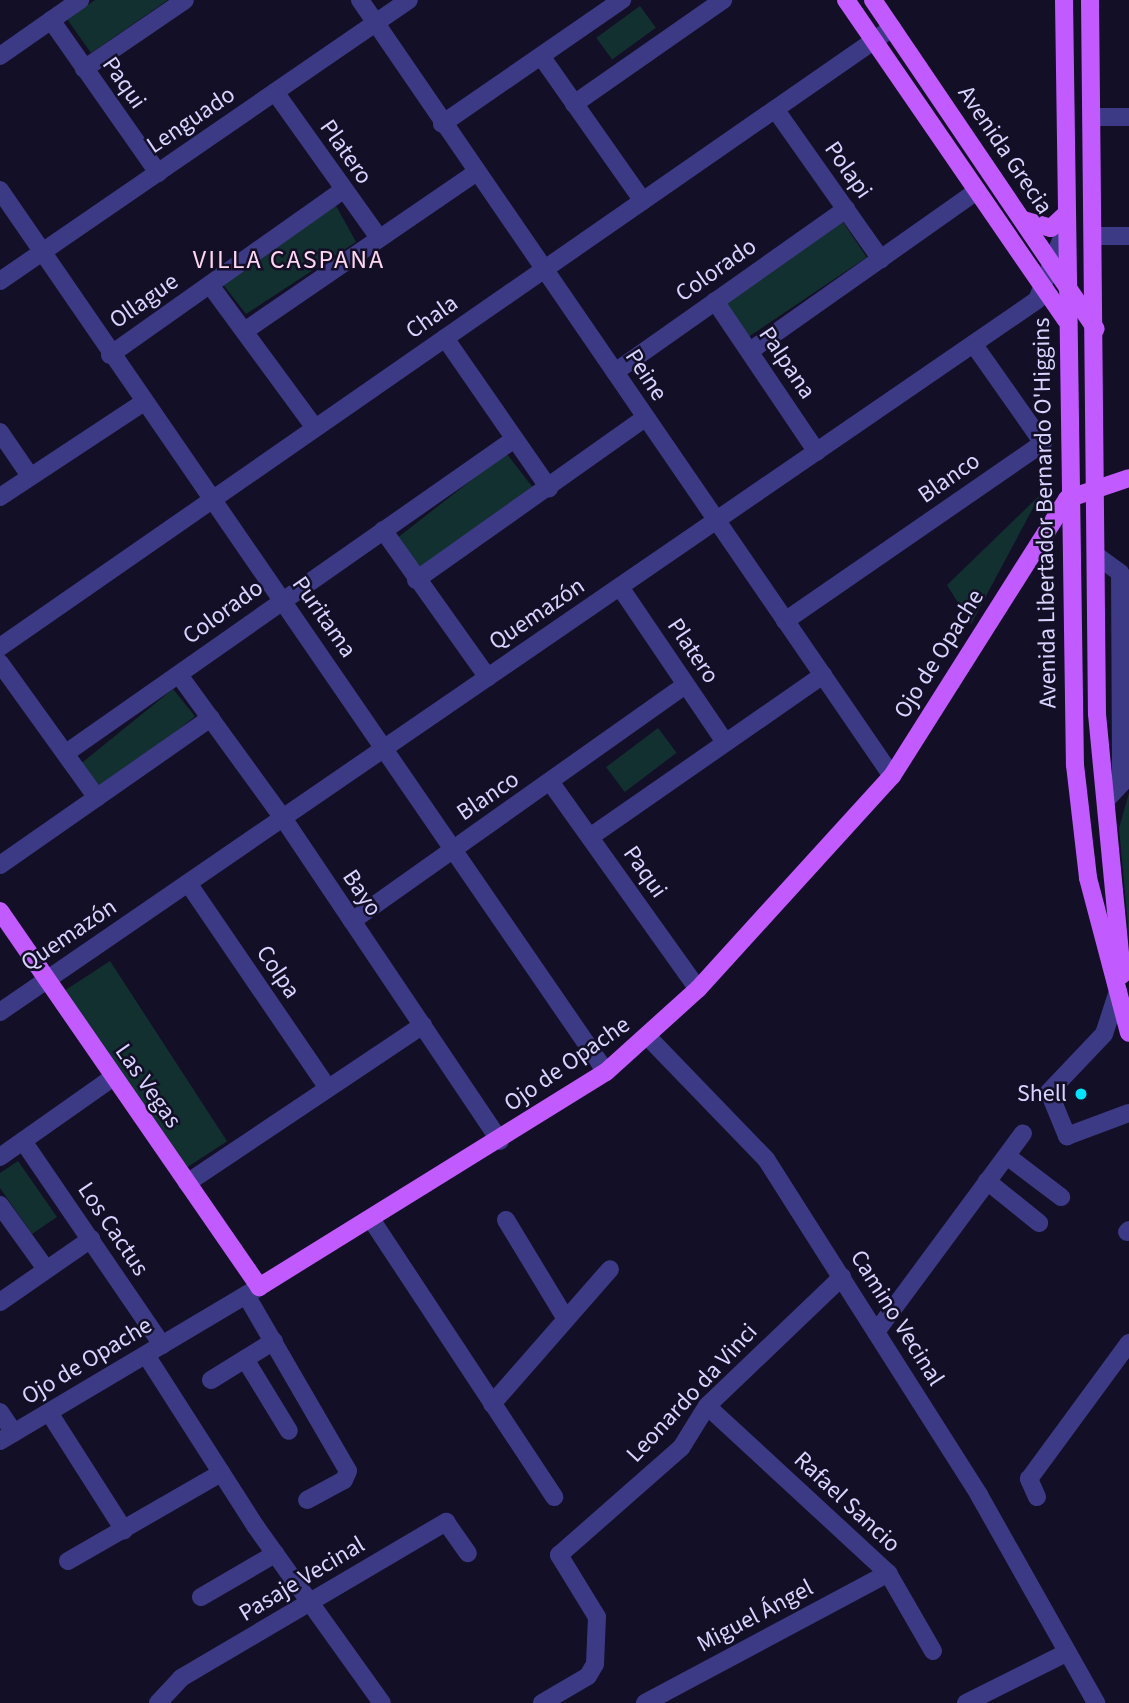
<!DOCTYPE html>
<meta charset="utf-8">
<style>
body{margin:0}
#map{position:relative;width:1129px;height:1703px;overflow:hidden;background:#130f26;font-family:"Source Sans 3",sans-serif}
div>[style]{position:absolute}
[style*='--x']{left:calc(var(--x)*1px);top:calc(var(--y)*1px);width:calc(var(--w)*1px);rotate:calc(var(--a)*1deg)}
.green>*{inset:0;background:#12302f;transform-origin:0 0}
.minor>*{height:18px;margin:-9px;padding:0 9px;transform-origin:9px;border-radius:9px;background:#3d3a85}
.major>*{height:18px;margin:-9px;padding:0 9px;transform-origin:9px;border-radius:9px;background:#c25bff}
.dots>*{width:19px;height:19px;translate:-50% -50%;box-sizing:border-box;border:4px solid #130f26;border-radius:50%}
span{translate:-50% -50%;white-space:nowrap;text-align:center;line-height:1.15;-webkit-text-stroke:5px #130f26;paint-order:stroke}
.street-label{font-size:24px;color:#d9d4ff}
.poi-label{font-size:24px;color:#d9d4ff}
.right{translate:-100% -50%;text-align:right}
.neighbourhood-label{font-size:26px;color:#ffd6f0;letter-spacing:2px}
</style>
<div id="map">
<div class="green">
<div style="clip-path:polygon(95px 0,168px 0,91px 53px,67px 19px)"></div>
<div style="left:640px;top:6px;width:27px;height:54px;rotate:54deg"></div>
<div style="clip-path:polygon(334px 202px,356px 242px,246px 314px,221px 282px)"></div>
<div style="left:841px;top:219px;width:46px;height:145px;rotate:56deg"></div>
<div style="left:506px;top:453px;width:44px;height:139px;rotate:52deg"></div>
<div style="clip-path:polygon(1040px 495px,971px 624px,947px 585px)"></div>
<div style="left:173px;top:689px;width:35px;height:122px;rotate:51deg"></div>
<div style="left:658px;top:728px;width:31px;height:65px;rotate:53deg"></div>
<div style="clip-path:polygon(1129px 793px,1129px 936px,1119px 828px)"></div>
<div style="left:110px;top:961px;width:215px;height:54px;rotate:57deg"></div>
<div style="clip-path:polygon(18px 1161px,57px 1217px,32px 1234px,0 1188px,0 1173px)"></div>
</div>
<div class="minor">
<div style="--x:360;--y:0;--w:941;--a:55.57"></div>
<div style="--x:51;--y:20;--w:187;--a:55"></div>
<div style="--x:0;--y:56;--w:98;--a:-35"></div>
<div style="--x:541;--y:56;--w:177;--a:54.9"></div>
<div style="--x:84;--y:69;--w:122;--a:-34.3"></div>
<div style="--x:275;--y:92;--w:179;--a:54.5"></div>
<div style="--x:574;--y:104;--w:182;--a:-34.9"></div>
<div style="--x:775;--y:109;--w:184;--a:54.8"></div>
<div style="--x:1092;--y:117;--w:37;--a:0"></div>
<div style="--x:442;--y:124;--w:219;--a:-34.6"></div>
<div style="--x:0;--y:190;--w:1070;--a:55.51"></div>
<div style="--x:1094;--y:236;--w:35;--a:0"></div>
<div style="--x:0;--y:281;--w:496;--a:-34.5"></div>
<div style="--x:210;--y:285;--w:177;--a:53.7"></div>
<div style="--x:715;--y:301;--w:182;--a:56"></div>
<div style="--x:246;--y:330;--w:280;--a:-34.4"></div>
<div style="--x:445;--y:338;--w:183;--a:55.3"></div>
<div style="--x:750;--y:351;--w:278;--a:-35.2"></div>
<div style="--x:110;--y:355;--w:286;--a:-35.3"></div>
<div style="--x:615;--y:372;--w:283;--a:-35.2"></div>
<div style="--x:0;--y:432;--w:53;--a:55.7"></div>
<div style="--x:0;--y:497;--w:173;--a:-33.4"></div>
<div style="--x:383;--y:530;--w:181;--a:54.6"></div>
<div style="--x:1097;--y:556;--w:29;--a:36"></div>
<div style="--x:1120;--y:573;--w:211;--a:89.7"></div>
<div style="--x:1121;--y:784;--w:22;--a:133"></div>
<div style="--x:416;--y:580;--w:281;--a:-35.3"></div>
<div style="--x:620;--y:587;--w:187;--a:55.9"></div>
<div style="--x:785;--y:621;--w:313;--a:-34.6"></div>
<div style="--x:1043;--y:443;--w:120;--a:-125.1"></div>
<div style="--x:0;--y:647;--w:1086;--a:-34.76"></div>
<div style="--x:0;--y:663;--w:166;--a:54.3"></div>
<div style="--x:179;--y:675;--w:177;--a:54"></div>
<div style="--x:283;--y:818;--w:389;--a:56.1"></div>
<div style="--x:66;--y:753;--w:546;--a:-35"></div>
<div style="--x:551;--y:783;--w:253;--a:54.5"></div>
<div style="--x:590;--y:837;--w:284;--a:-34.8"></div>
<div style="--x:0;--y:865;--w:257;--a:-34.9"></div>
<div style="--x:188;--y:883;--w:248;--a:55.7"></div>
<div style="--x:352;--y:921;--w:408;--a:-35.3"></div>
<div style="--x:1118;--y:991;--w:45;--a:108"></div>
<div style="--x:1104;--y:1034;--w:80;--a:133.5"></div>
<div style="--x:1049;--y:1092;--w:48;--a:67.8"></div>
<div style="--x:1067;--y:1136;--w:66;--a:-20.4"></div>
<div style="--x:0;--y:1012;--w:1258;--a:-34.47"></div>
<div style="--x:1037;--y:300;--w:78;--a:-68.1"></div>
<div style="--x:648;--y:1037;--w:170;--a:46"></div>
<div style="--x:766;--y:1159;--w:398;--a:57.6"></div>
<div style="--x:979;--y:1495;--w:239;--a:60.6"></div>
<div style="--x:23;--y:1141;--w:247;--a:55.7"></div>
<div style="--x:1007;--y:1156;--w:68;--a:37.2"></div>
<div style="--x:0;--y:1157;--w:137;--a:-35.2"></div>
<div style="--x:987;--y:1181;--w:67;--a:38.9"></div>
<div style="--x:187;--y:1183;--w:284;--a:-33.8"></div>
<div style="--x:0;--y:1205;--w:79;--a:54.3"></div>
<div style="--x:371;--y:1219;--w:333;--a:56.6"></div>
<div style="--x:506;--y:1220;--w:116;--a:58.8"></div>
<div style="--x:1127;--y:1232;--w:3;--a:-45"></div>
<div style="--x:246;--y:1295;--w:203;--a:59.9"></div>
<div style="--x:348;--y:1471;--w:10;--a:114"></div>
<div style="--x:344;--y:1480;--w:42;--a:151.6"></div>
<div style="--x:0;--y:1302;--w:111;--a:-34.7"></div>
<div style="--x:876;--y:1332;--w:247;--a:-53.5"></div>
<div style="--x:146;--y:1355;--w:204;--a:57.4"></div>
<div style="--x:256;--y:1527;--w:216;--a:54.4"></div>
<div style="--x:245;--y:1359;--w:84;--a:58.6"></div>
<div style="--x:211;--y:1380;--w:74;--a:-31.8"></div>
<div style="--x:492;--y:1404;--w:179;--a:-48.8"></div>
<div style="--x:707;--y:1406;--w:246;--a:42.7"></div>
<div style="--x:888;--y:1573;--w:90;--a:60"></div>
<div style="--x:0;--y:1412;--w:25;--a:56"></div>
<div style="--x:50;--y:1414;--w:138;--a:57.5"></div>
<div style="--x:0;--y:1441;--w:301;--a:-30.7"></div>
<div style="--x:1037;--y:1497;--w:20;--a:-114"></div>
<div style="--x:1029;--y:1479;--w:169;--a:-53.7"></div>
<div style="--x:68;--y:1561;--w:177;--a:-29.9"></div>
<div style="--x:201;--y:1597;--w:86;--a:-30.2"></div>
<div style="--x:158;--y:1703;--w:34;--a:-47"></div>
<div style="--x:181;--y:1678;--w:308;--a:-30.5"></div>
<div style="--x:446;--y:1522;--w:38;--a:55"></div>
<div style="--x:542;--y:1703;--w:53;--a:-30.4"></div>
<div style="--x:588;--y:1676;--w:14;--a:-60"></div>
<div style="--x:595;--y:1664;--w:47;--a:-87.6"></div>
<div style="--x:597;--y:1617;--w:73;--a:-121.5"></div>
<div style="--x:559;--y:1555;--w:162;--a:-41.3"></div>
<div style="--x:681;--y:1448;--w:49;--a:-58.2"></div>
<div style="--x:707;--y:1406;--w:187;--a:-43.7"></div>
<div style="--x:645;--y:1703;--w:276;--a:-28.1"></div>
<div style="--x:966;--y:1703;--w:112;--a:-26.6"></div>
</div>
<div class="major">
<div style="--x:846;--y:0;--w:388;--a:55.5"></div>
<div style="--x:873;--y:0;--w:397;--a:55.9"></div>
<div style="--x:1064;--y:0;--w:765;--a:89.18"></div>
<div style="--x:1075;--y:765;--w:114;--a:83.4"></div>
<div style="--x:1088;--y:878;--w:160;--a:75.2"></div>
<div style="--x:1090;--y:0;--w:714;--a:89.44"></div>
<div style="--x:1097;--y:714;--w:262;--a:84.5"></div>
<div style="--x:1023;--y:220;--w:29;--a:16"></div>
<div style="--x:1051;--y:228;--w:21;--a:-43"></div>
<div style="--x:1067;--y:499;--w:65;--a:-18.7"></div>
<div style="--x:0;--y:911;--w:457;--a:55.4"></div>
<div style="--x:259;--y:1287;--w:408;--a:-31.8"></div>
<div style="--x:606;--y:1072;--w:124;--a:-42.1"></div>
<div style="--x:698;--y:989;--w:288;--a:-47.7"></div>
<div style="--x:892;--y:776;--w:328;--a:-57.7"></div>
</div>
<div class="dots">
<div style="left:1081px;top:1094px;background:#00e5ff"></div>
</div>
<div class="street-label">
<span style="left:124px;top:83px;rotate:55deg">Paqui</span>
<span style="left:191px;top:120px;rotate:-34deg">Lenguado</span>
<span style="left:1005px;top:150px;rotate:56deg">Avenida Grecia</span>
<span style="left:346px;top:152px;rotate:55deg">Platero</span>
<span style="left:848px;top:170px;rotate:55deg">Polapi</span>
<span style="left:716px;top:270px;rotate:-35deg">Colorado</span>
<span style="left:144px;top:301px;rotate:-35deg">Ollague</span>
<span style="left:432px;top:317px;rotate:-35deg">Chala</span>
<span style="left:787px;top:363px;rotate:56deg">Palpana</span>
<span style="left:646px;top:375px;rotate:57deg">Peine</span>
<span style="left:949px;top:478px;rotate:-35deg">Blanco</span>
<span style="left:1045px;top:513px;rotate:-91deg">Avenida Libertador Bernardo O'Higgins</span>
<span style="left:223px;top:612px;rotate:-36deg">Colorado</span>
<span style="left:537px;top:614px;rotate:-34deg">Quemazón</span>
<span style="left:324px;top:617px;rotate:55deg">Puritama</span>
<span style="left:693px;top:651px;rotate:56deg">Platero</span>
<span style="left:939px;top:654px;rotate:-58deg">Ojo de Opache</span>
<span style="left:488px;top:796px;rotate:-34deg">Blanco</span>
<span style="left:645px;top:872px;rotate:55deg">Paqui</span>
<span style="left:362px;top:893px;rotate:56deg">Bayo</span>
<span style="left:69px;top:935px;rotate:-34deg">Quemazón</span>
<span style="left:278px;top:972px;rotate:56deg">Colpa</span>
<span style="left:567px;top:1064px;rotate:-35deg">Ojo de Opache</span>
<span style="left:148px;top:1086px;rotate:55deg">Las Vegas</span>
<span style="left:113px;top:1229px;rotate:56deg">Los Cactus</span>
<span style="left:897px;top:1318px;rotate:58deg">Camino Vecinal</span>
<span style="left:87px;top:1361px;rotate:-31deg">Ojo de Opache</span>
<span style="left:692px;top:1393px;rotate:-47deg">Leonardo da Vinci</span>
<span style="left:847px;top:1502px;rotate:43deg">Rafael Sancio</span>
<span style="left:302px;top:1579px;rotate:-31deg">Pasaje Vecinal</span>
<span style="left:755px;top:1616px;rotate:-28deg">Miguel Ángel</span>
</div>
<div class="poi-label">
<span class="right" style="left:1067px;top:1094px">Shell</span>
</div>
<div class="neighbourhood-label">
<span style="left:289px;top:260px">VILLA CASPANA</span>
</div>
</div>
